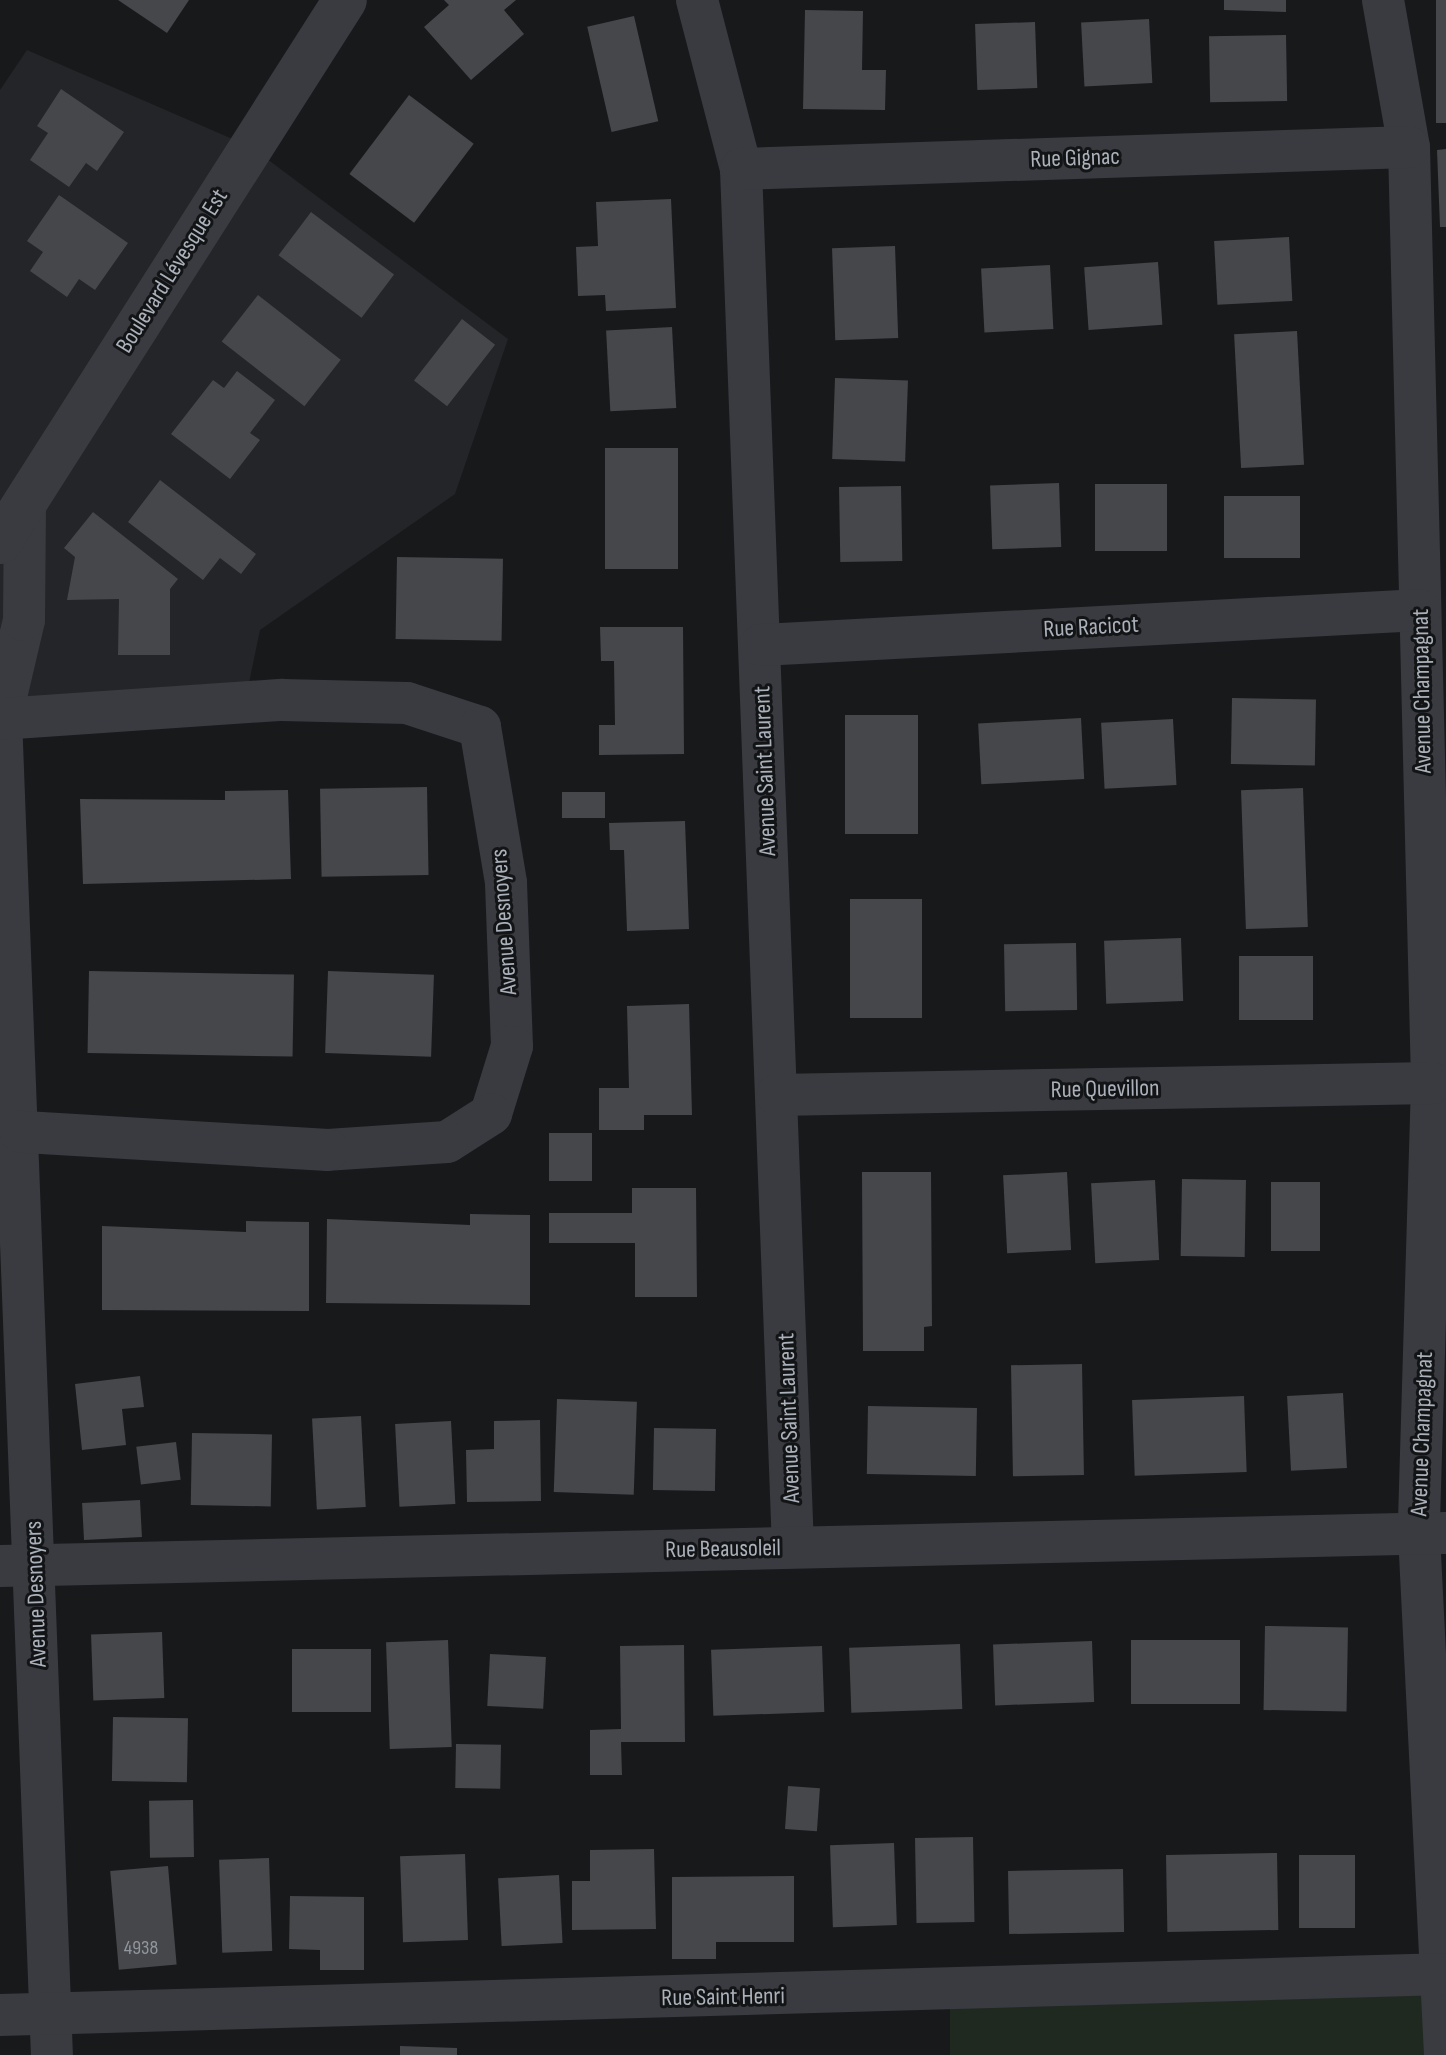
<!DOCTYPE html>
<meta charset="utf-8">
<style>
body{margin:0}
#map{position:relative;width:1446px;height:2055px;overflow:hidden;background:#18191b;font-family:"Sofia Sans Condensed",sans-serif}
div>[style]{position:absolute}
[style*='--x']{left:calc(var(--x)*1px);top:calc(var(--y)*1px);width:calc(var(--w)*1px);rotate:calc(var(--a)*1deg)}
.built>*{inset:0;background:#242528}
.green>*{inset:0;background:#202920}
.building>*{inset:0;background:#45474b;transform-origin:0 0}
.minor>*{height:42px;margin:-21px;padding:0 21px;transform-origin:21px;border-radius:21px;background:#393b40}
.tertiary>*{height:44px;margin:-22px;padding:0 22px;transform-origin:22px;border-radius:22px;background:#393b40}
span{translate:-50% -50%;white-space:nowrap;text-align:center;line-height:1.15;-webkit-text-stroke:6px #131416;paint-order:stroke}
.number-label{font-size:20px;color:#92969e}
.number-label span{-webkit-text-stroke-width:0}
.street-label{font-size:24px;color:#abb1ba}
</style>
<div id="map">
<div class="built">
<div style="clip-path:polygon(27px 50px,251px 147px,508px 339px,455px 494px,260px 630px,245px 702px,7px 721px,0 1130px,0 90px)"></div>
</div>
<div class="green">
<div style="clip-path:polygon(1441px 1974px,1445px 2055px,950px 2055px,950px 1992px)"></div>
</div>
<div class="building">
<div style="clip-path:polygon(118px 0,189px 0,167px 33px)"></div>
<div style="clip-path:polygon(444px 0,516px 0,504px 10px,524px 34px,471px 80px,424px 27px,449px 5px)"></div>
<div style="clip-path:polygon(1224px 0,1286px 0,1286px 12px,1224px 10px)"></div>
<div style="left:1436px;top:0;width:10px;height:123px"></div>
<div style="clip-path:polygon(805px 10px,863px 11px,862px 70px,886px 70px,885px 110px,803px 109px)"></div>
<div style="left:634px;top:16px;width:108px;height:48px;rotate:77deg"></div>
<div style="left:1149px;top:19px;width:64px;height:68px;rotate:87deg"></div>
<div style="left:1035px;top:22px;width:66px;height:60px;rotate:88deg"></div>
<div style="left:1286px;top:35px;width:66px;height:77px;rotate:89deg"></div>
<div style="clip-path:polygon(61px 89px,124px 132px,97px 171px,86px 163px,69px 187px,30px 160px,48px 133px,37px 126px)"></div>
<div style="left:409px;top:95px;width:81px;height:99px;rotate:37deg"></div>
<div style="clip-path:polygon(1446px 149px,1446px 227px,1440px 227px,1437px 150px)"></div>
<div style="clip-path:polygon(59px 195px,128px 243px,95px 290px,79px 279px,67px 297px,30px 271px,43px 252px,27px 241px)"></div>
<div style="clip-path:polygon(671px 199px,676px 308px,606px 311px,605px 295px,578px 296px,576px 247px,598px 246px,596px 202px)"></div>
<div style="left:311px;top:212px;width:104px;height:54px;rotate:37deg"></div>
<div style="left:1289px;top:237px;width:64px;height:75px;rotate:87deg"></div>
<div style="left:895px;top:246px;width:92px;height:63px;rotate:88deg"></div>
<div style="left:1158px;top:262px;width:63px;height:74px;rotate:86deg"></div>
<div style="left:1050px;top:265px;width:64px;height:69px;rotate:87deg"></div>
<div style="left:258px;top:295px;width:105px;height:59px;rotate:38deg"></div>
<div style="left:462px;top:319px;width:42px;height:78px;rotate:38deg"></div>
<div style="left:672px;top:327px;width:81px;height:66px;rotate:87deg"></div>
<div style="left:1297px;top:331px;width:134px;height:63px;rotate:87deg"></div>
<div style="clip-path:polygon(237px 371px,275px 400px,250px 433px,260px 440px,230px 479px,171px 434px,213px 380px,224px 388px)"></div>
<div style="left:835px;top:378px;width:73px;height:81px;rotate:2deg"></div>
<div style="left:678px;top:448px;width:121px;height:73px;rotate:90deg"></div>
<div style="clip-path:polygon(160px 480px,256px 554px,241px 574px,220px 558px,203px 580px,128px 522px)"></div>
<div style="left:1059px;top:483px;width:64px;height:69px;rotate:88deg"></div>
<div style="left:1095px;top:484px;width:72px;height:67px"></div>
<div style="left:901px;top:486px;width:75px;height:62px;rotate:89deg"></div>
<div style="left:1224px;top:496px;width:76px;height:62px"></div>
<div style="clip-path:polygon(93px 512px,178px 579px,170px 589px,170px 655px,118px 655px,119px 599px,67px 600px,75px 557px,64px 548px)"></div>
<div style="left:397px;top:557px;width:106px;height:82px;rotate:1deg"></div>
<div style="clip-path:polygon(600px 627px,683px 627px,684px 754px,599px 755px,599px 725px,615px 725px,614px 661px,601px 661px)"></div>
<div style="left:1232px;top:698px;width:84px;height:66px;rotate:1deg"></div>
<div style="left:918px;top:715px;width:119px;height:73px;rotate:90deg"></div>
<div style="left:1081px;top:718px;width:61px;height:103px;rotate:87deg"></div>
<div style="left:1173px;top:719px;width:66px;height:72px;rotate:87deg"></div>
<div style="left:427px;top:787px;width:88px;height:107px;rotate:89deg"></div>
<div style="left:1303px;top:788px;width:139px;height:62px;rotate:88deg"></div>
<div style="clip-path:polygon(288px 790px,291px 879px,83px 884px,80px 799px,225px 800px,225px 791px)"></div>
<div style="left:562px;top:792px;width:43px;height:26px"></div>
<div style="clip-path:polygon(685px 821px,689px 929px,627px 931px,624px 850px,610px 850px,609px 823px)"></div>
<div style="left:922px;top:899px;width:119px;height:72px;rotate:90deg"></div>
<div style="left:1181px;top:938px;width:63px;height:77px;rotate:88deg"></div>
<div style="left:1076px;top:943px;width:67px;height:72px;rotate:89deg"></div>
<div style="left:1239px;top:956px;width:74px;height:64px"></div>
<div style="left:89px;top:971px;width:205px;height:82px;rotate:1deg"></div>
<div style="left:328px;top:971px;width:106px;height:82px;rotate:2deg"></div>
<div style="clip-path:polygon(689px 1004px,692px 1115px,644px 1115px,644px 1130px,599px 1130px,599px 1088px,629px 1088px,627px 1006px)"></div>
<div style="left:549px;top:1133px;width:43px;height:48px"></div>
<div style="clip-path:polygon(862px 1172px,931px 1172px,932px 1326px,924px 1327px,924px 1351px,863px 1351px)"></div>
<div style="left:1067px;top:1172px;width:78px;height:64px;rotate:87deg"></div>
<div style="left:1182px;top:1179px;width:64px;height:77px;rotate:1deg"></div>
<div style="left:1155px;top:1180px;width:80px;height:64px;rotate:87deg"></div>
<div style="left:1271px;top:1182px;width:49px;height:69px"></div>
<div style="clip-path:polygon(632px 1188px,696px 1188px,697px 1297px,635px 1297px,635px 1243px,549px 1243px,549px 1213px,632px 1213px)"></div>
<div style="clip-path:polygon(470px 1214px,530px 1215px,530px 1305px,326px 1303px,327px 1219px,470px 1225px)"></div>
<div style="clip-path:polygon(246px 1221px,309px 1222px,309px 1311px,102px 1310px,102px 1226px,246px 1232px)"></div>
<div style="left:1082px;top:1364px;width:111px;height:71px;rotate:89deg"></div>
<div style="clip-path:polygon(140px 1376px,144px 1407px,122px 1409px,126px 1445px,82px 1450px,75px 1384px)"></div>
<div style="left:1343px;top:1393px;width:75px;height:56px;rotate:87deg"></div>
<div style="left:1244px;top:1396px;width:76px;height:112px;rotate:88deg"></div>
<div style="left:557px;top:1399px;width:80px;height:93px;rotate:2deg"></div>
<div style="left:868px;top:1406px;width:109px;height:68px;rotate:1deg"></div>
<div style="left:361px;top:1416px;width:91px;height:49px;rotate:87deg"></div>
<div style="clip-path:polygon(540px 1420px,541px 1501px,467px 1502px,466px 1450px,494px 1449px,494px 1421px)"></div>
<div style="left:451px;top:1421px;width:83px;height:56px;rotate:87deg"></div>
<div style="left:654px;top:1428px;width:62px;height:62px;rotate:1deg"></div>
<div style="left:192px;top:1433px;width:80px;height:72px;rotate:1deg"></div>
<div style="left:176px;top:1442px;width:38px;height:40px;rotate:83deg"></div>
<div style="left:140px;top:1500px;width:37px;height:58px;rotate:87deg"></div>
<div style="left:1265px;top:1626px;width:83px;height:84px;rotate:1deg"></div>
<div style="left:162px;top:1632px;width:66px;height:71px;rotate:88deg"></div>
<div style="left:448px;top:1640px;width:107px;height:62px;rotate:88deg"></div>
<div style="left:1131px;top:1640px;width:109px;height:64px"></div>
<div style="left:1092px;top:1641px;width:61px;height:99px;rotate:88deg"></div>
<div style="left:960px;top:1644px;width:65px;height:111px;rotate:88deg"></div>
<div style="clip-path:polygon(684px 1645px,685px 1742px,621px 1742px,622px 1775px,590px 1775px,590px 1730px,621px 1729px,620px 1646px)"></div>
<div style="left:822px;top:1646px;width:66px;height:111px;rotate:88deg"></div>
<div style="left:292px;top:1649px;width:79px;height:63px"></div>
<div style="left:490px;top:1654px;width:56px;height:52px;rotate:3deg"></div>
<div style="left:113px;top:1717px;width:75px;height:64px;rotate:1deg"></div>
<div style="left:456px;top:1744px;width:45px;height:44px;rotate:1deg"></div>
<div style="left:788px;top:1786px;width:32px;height:43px;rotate:4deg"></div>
<div style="left:193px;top:1800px;width:57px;height:44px;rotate:89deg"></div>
<div style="left:973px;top:1837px;width:85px;height:58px;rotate:89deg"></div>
<div style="left:894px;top:1843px;width:82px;height:64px;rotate:88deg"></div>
<div style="clip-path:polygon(654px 1849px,656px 1929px,572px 1930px,572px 1881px,590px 1881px,590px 1850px)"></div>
<div style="left:1277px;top:1853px;width:77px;height:111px;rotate:89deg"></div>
<div style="left:465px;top:1854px;width:86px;height:65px;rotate:88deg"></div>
<div style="left:1299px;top:1855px;width:56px;height:73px"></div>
<div style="left:269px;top:1858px;width:93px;height:50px;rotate:88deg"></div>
<div style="left:168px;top:1866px;width:99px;height:58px;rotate:85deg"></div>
<div style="left:1123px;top:1869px;width:63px;height:115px;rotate:89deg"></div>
<div style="left:559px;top:1875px;width:68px;height:61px;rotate:87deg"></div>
<div style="clip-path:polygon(794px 1876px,794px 1942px,716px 1942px,716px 1959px,672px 1959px,672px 1877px)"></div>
<div style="clip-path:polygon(290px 1896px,364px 1897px,364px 1970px,320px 1970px,320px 1950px,289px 1949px)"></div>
<div style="clip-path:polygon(400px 2046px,457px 2048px,457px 2055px,400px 2055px)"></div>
</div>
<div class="minor">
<div style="--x:697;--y:0;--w:175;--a:75.4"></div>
<div style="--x:741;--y:169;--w:1379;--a:87.84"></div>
<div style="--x:1383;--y:0;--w:149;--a:80"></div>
<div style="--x:1409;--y:147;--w:936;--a:88.59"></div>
<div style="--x:1432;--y:1083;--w:451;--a:91.7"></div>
<div style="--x:1419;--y:1534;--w:522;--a:87.14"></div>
<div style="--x:741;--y:169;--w:668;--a:-1.89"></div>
<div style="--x:761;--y:645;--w:660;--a:-3.04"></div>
<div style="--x:0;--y:691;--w:1365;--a:87.82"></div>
<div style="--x:5;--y:701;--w:83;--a:-76.8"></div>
<div style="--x:24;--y:620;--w:116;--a:-89.5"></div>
<div style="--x:0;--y:719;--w:283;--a:-3.9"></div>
<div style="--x:282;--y:700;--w:125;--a:1.4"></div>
<div style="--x:407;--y:703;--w:77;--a:18.2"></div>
<div style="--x:480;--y:727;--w:158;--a:80.5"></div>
<div style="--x:506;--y:883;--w:163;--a:87.9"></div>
<div style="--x:512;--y:1046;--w:71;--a:107.2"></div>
<div style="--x:491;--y:1114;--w:52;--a:147.5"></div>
<div style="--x:447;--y:1142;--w:119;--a:176.2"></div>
<div style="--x:328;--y:1150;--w:308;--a:-176.6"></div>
<div style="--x:777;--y:1095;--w:655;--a:-1.05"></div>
<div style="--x:0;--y:1566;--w:1445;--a:-1.31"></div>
<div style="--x:0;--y:2015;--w:1447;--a:-1.62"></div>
</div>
<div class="tertiary">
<div style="--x:0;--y:542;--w:642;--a:-57.52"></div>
</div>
<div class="number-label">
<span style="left:141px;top:1948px">4938</span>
</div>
<div class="street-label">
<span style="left:1075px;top:158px;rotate:-2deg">Rue Gignac</span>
<span style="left:172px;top:271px;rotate:-58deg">Boulevard Lévesque Est</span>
<span style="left:1091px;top:627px;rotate:-3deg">Rue Racicot</span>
<span style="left:1422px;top:691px;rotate:-91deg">Avenue Champagnat</span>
<span style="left:765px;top:771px;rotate:-92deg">Avenue Saint Laurent</span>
<span style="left:504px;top:922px;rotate:-94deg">Avenue Desnoyers</span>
<span style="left:1105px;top:1089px;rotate:-1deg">Rue Quevillon</span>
<span style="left:789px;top:1418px;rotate:-92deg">Avenue Saint Laurent</span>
<span style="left:1422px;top:1434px;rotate:-88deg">Avenue Champagnat</span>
<span style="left:723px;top:1549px;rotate:-1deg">Rue Beausoleil</span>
<span style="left:36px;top:1594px;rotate:-92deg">Avenue Desnoyers</span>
<span style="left:723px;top:1997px;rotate:-1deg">Rue Saint Henri</span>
</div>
</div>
